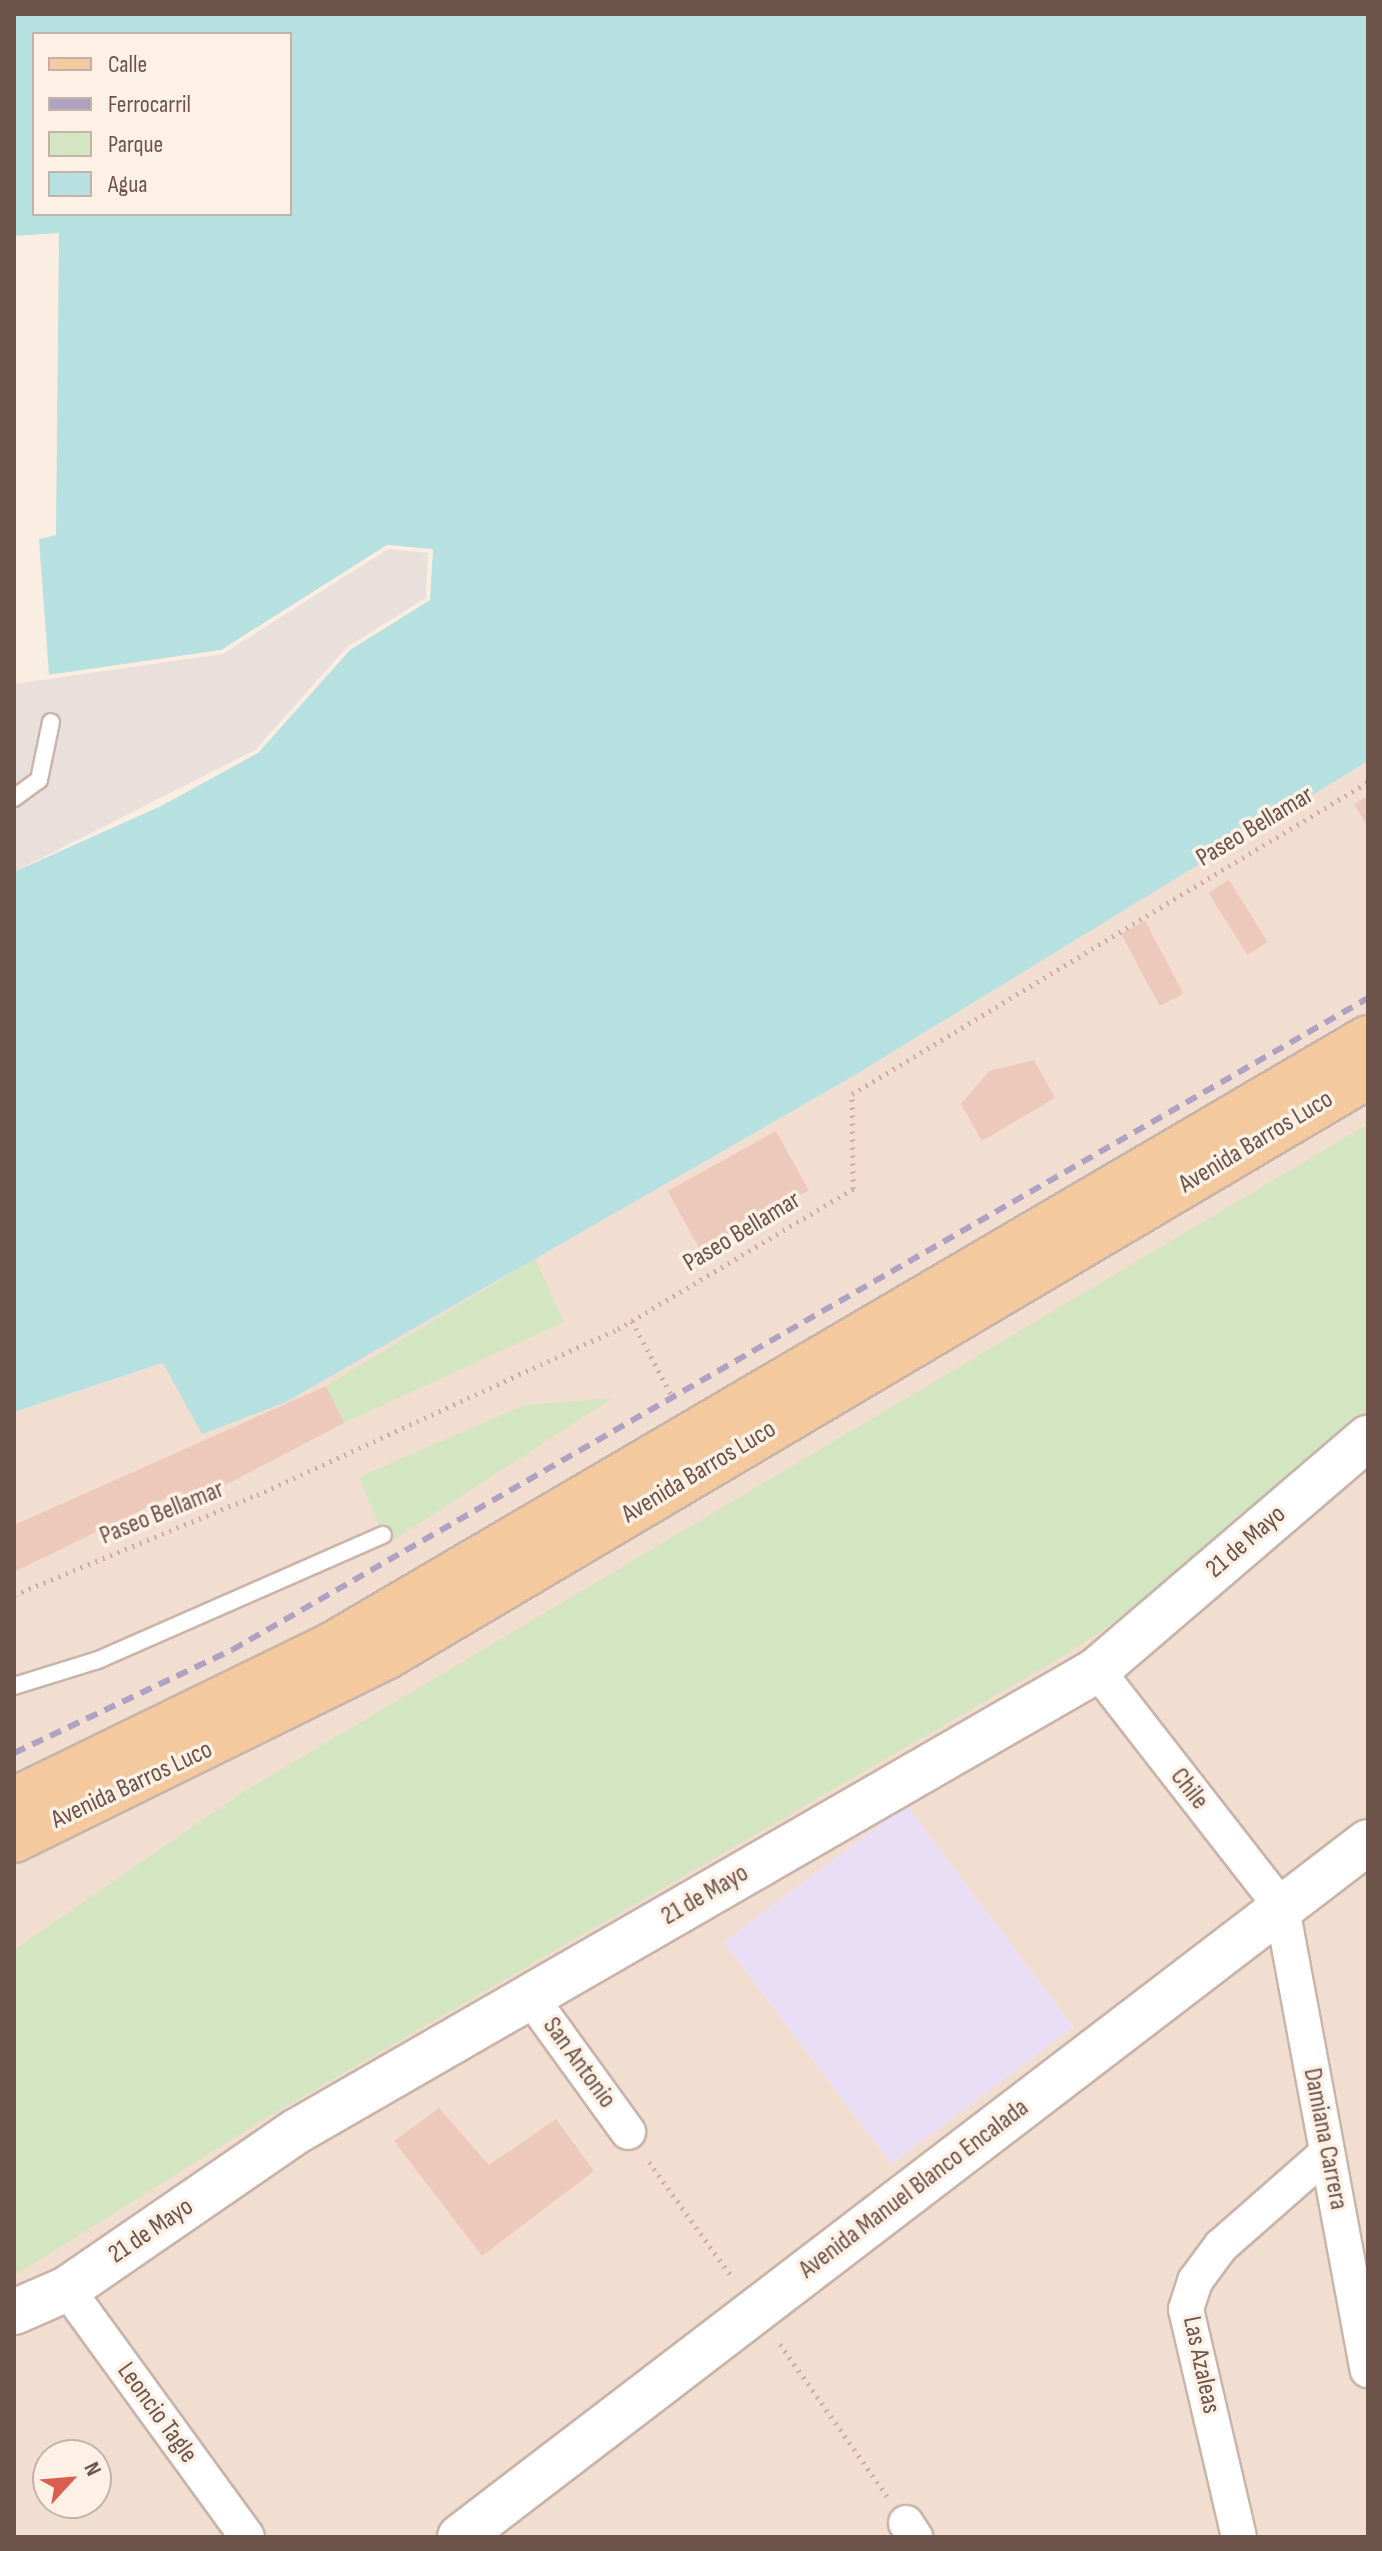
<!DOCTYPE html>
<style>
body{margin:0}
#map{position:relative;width:1382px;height:2551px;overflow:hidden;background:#faede1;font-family:"Sofia Sans Condensed",sans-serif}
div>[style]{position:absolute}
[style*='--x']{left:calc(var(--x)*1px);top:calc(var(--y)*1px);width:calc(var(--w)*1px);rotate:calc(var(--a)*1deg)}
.residential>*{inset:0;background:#f1ded0}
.industrial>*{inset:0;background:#e9e0dc}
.education>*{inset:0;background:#eadef6;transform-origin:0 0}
.green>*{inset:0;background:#d4e5c1}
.water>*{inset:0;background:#b7e0e1}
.pier>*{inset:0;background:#faede1}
.building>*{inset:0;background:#edc9bb;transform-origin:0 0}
.path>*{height:5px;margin-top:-2.5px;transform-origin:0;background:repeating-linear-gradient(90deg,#d1ac9e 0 2px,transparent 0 8px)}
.roads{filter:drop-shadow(2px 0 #c9b4a9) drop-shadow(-2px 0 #c9b4a9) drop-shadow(0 2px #c9b4a9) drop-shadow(0 -2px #c9b4a9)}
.lane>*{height:16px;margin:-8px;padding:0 8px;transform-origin:8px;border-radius:8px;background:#fff}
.street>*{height:34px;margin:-17px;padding:0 17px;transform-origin:17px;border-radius:17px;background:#fff}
.secondary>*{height:44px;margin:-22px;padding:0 22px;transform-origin:22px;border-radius:22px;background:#fff}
.primary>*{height:44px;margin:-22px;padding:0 22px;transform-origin:22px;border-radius:22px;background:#f4c99d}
.rail>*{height:6px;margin-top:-3px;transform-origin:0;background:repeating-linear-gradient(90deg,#afa1c1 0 12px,transparent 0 20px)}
span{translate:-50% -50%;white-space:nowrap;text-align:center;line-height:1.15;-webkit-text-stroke:7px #fdf1e6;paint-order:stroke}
.street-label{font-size:26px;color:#6e534a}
.frame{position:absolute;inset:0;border:16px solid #6e534a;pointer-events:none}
.legend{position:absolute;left:32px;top:32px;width:260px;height:184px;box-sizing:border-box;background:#fdf1e6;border:2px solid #c4b2a8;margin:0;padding:10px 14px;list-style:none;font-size:24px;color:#6e534a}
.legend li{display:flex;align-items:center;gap:16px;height:40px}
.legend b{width:40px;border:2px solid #c4b2a8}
.north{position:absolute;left:32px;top:2439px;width:80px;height:80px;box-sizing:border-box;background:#fdf1e6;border:2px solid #c4b2a8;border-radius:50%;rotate:64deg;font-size:22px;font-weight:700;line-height:32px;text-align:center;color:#6e534a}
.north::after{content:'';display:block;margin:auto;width:28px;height:36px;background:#db5d4f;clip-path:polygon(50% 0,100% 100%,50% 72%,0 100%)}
</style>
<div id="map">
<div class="residential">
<div style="clip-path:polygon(evenodd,1368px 761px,1368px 2537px,14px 2537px,14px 1412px,163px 1363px,286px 1402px,850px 1078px,1368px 761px,48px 2455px,96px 2455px,96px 2503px,48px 2503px,48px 2455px)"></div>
</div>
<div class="industrial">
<div style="clip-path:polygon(387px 545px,433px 549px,430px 600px,258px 753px,14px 872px,14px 680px)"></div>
</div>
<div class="education">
<div style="left:906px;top:1805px;width:278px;height:228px;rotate:53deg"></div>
</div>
<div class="green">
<div style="clip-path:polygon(1368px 1124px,1368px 1420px,1161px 1592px,1065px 1655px,259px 2122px,14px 2276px,14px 1950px,240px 1794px)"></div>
<div style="clip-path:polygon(535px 1259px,564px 1322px,344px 1423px,326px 1386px)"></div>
<div style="clip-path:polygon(613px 1398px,387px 1544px,359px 1477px,525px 1405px)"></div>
</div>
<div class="water">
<div style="clip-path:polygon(evenodd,14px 14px,1368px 14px,1368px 761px,850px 1078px,286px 1402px,202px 1434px,163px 1363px,14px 1412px,14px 872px,258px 753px,350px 649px,429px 600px,433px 550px,387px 545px,221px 650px,14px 680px,14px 14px,34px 34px,290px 34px,290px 214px,34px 214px,34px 34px)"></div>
</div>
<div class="pier">
<div style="clip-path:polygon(59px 233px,56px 535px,39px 539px,49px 675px,221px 650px,387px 545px,433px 549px,430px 600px,350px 650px,258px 753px,161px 806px,14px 872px,255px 750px,347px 647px,426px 598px,428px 553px,388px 549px,223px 654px,14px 684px,14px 236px)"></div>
</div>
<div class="building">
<div style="clip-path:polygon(1368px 796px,1368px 827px,1354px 804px)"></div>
<div style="left:1229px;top:880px;width:73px;height:24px;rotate:58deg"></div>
<div style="left:1145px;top:921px;width:82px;height:27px;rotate:62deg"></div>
<div style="clip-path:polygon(1034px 1060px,1055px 1098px,982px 1141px,961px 1104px,989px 1071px)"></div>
<div style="left:776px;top:1131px;width:68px;height:124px;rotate:61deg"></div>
<div style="clip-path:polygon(326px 1386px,344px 1423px,189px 1504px,181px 1491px,14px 1572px,14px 1525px)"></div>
<div style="clip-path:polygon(439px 2108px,489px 2165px,556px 2119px,594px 2171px,482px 2256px,394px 2141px)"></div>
</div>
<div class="path">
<div style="--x:632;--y:1321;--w:87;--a:62"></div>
<div style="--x:14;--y:1595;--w:263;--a:-22.4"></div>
<div style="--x:257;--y:1495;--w:397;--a:-24.7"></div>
<div style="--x:618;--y:1329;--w:274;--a:-30.8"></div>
<div style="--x:853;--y:1189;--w:95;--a:-90.6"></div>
<div style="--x:852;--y:1094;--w:603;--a:-31.16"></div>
<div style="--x:649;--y:2162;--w:142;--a:54.2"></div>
<div style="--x:780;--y:2344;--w:186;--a:54.9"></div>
</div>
<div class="roads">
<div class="lane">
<div style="--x:14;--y:798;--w:31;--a:-36"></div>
<div style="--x:39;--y:780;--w:59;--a:-78.3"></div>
<div style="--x:14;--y:1686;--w:88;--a:-17.2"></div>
<div style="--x:98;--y:1660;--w:311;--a:-23.7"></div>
</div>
<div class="street">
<div style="--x:1097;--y:1670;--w:301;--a:52.1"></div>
<div style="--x:1282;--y:1908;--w:470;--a:79.5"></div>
<div style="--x:529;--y:1995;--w:169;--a:54.1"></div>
<div style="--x:67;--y:2289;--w:306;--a:54"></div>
<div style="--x:906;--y:2523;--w:17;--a:57"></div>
<div style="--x:1239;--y:2537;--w:234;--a:-103.1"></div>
<div style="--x:1186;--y:2309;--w:29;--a:-72"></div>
<div style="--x:1195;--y:2281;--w:44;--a:-53.4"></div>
<div style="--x:1221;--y:2246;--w:141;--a:-41.3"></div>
</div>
<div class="secondary">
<div style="--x:14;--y:2312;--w:58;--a:-23.5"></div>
<div style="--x:67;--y:2289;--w:279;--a:-34.5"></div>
<div style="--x:297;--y:2131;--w:923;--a:-29.95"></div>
<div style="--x:1097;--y:1670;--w:357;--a:-40.6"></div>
<div style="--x:460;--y:2537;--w:1143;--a:-37.43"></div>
</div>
<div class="primary">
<div style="--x:14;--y:1800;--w:352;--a:-26"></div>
<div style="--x:330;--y:1646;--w:1203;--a:-30.36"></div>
<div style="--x:14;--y:1840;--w:415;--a:-26.2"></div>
<div style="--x:386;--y:1657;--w:1141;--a:-30.61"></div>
</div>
</div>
<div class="rail">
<div style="--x:14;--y:1753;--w:241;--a:-25.3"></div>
<div style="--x:232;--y:1650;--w:1310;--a:-29.85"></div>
</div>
<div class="street-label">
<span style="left:1255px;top:827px;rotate:-31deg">Paseo Bellamar</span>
<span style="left:1256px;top:1142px;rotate:-31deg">Avenida Barros Luco</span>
<span style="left:742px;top:1232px;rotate:-31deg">Paseo Bellamar</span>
<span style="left:699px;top:1472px;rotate:-31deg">Avenida Barros Luco</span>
<span style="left:162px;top:1513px;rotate:-22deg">Paseo Bellamar</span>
<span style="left:1246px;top:1542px;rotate:-41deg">21 de Mayo</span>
<span style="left:132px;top:1785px;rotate:-25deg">Avenida Barros Luco</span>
<span style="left:1189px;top:1789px;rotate:52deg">Chile</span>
<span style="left:705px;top:1895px;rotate:-30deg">21 de Mayo</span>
<span style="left:579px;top:2063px;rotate:54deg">San Antonio</span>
<span style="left:1325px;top:2139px;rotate:79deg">Damiana Carrera</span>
<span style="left:914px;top:2189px;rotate:-37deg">Avenida Manuel Blanco Encalada</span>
<span style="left:151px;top:2231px;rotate:-34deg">21 de Mayo</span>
<span style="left:1201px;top:2365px;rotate:78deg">Las Azaleas</span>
<span style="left:157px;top:2413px;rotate:54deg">Leoncio Tagle</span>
</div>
<div class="frame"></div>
<ul class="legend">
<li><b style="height:10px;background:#f4c99d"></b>Calle</li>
<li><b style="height:10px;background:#afa1c1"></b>Ferrocarril</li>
<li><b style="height:22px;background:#d4e5c1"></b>Parque</li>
<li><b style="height:22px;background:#b7e0e1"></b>Agua</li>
</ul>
<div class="north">N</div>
</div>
